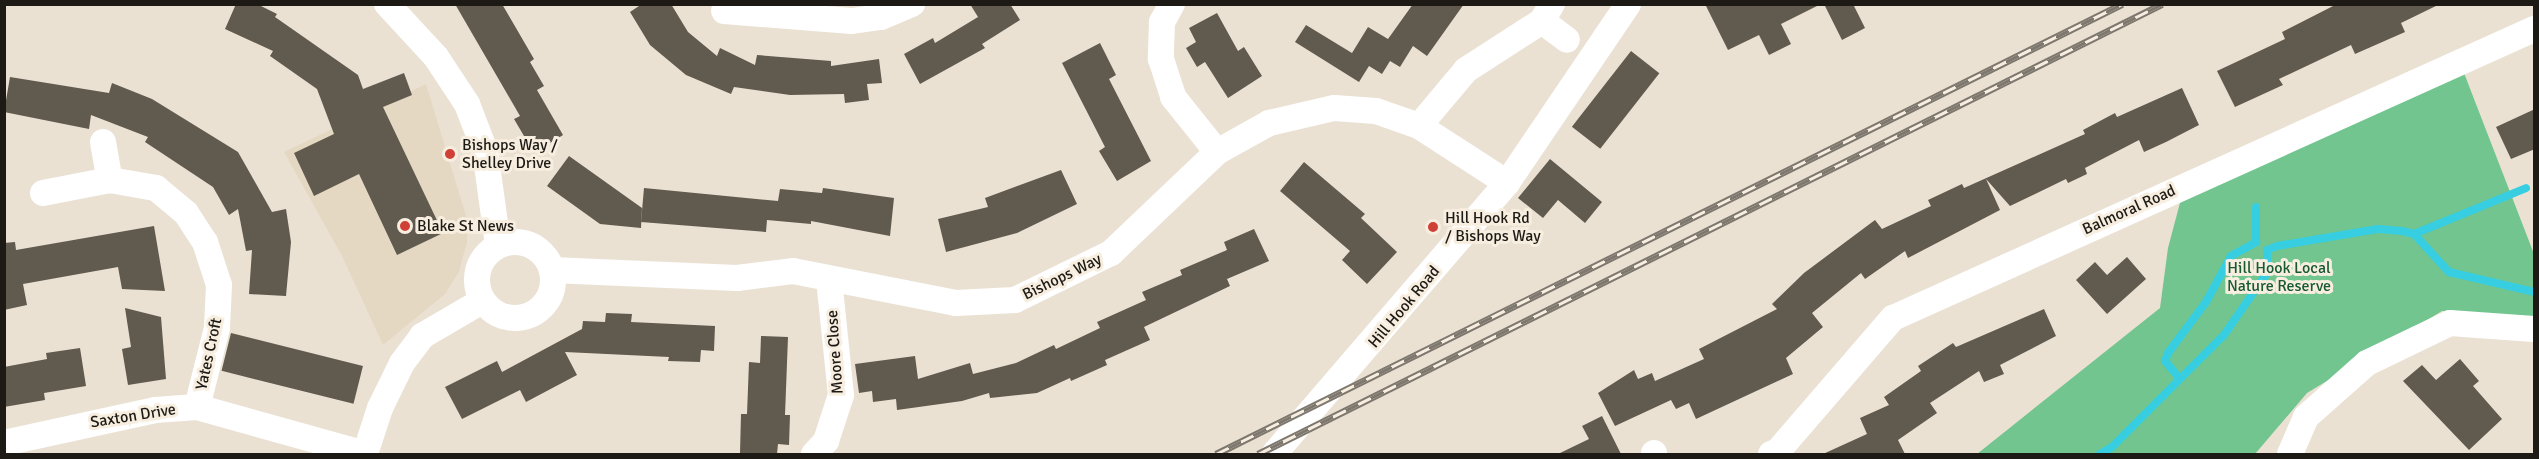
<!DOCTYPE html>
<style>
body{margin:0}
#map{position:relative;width:2539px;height:459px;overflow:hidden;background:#eae1d3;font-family:Signika,sans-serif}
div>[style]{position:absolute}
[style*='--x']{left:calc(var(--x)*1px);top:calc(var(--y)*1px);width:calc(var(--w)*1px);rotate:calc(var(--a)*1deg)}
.built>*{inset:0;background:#e5d8c3}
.green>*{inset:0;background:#72c58e}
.stream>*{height:8px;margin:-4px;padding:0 4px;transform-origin:4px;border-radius:4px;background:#37cee1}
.building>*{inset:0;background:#615a4e;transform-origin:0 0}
.minor>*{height:26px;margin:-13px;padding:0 13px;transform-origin:13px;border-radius:13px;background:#fff}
.minor>.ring{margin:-13px;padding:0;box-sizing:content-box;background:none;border:26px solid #fff;border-radius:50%}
.rail>*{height:7px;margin-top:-3.5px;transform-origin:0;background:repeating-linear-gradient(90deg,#f7eee0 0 14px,#7d776e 0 28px);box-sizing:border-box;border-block:2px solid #7d776e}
.dots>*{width:16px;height:16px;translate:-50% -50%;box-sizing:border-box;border:3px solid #f7eee0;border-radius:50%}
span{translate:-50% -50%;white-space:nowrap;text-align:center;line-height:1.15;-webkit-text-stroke:6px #f7eee0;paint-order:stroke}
.poi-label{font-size:16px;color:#1d1a15}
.left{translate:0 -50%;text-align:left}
.street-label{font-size:16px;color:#1d1a15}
.park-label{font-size:16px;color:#175933}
.frame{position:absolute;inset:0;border:6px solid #1d1a15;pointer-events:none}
</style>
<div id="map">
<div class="built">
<div style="clip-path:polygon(426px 84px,467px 219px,467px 242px,459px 272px,445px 294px,383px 345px,342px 256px,284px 152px)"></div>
</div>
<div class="green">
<div style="clip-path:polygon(2464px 73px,2534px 254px,2534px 318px,2442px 311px,2307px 393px,2255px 454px,1977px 454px,2160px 308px,2168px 248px,2181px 199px)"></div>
</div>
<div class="stream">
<div style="--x:2414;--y:234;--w:121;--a:-22.3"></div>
<div style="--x:2179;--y:378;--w:22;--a:-129"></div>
<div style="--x:2165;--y:361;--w:9;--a:-69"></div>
<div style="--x:2168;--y:353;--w:64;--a:-53.3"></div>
<div style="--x:2206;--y:302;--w:52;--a:-61.5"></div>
<div style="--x:2231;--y:256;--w:29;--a:-29"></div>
<div style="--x:2256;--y:242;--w:35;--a:-90"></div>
<div style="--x:2100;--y:454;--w:14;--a:-30"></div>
<div style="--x:2112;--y:447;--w:158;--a:-45"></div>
<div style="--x:2224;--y:335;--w:75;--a:-55.3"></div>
<div style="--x:2267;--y:273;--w:23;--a:-90"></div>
<div style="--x:2267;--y:250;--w:11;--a:-22"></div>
<div style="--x:2277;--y:246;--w:102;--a:-9.6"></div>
<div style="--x:2378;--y:229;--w:24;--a:5"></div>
<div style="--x:2402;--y:231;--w:12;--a:14"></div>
<div style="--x:2414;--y:234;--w:52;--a:47.4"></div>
<div style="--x:2449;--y:272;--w:87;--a:13.2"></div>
</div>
<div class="building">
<div style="clip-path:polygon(236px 4px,257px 4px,277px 14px,275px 17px,358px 75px,363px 89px,404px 73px,412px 95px,383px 107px,443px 233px,397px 255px,359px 174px,314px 196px,294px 153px,334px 134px,317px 89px,270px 56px,273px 51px,225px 29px)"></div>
<div style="clip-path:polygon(455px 4px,502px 4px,534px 59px,530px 62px,544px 86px,537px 90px,563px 135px,534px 153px,514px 119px,520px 116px)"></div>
<div style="clip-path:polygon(642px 4px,671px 4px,688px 32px,717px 56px,720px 48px,755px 65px,757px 55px,831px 61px,831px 66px,879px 59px,882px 83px,867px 84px,869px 100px,845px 103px,844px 94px,790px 95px,734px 87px,731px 94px,686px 75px,650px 45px,630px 12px)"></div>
<div style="clip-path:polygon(970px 4px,1010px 4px,1020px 20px,982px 44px,985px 48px,920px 84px,904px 54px,933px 38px,935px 43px,978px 17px)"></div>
<div style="clip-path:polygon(1413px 4px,1464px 4px,1427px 56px,1413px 46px,1400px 67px,1390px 61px,1382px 74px,1369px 66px,1359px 82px,1295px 42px,1306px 25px,1352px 53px,1368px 27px,1388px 39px)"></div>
<div style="clip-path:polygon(1705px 4px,1821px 4px,1781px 24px,1791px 44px,1769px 55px,1759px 35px,1728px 50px)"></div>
<div style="clip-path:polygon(1824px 4px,1853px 4px,1865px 28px,1842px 40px)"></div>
<div style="clip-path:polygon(2337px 4px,2440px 4px,2401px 23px,2405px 32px,2355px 54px,2351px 45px,2279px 79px,2283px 85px,2235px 107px,2217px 71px,2285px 39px,2282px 32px)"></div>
<div style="clip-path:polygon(1217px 13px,1238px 51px,1244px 47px,1262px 76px,1228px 98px,1205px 62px,1197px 67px,1186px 48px,1196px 42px,1189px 28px)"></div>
<div style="clip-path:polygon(1100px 43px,1116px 75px,1109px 79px,1151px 161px,1117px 181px,1099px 151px,1105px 147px,1062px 63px)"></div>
<div style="left:1631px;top:51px;width:36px;height:96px;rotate:38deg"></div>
<div style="clip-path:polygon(10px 77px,109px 93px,112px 83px,152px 99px,238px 152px,272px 212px,286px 209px,291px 242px,286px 296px,249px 294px,252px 250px,246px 251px,238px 209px,229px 215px,213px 187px,145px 142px,148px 137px,91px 115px,89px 129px,4px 112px)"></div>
<div style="clip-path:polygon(2182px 88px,2199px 125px,2166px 142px,2144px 152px,2139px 140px,2085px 168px,2087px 174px,2068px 183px,2066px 179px,2010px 206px,1986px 179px,2000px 210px,1908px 258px,1905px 251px,1865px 279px,1861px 273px,1812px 313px,1823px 327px,1786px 358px,1793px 374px,1696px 419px,1689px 403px,1676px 409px,1671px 400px,1615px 426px,1598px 393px,1634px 370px,1638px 379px,1652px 373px,1655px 381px,1704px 359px,1699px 349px,1777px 309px,1772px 304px,1804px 273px,1875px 220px,1882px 229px,1931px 206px,1928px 200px,1962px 184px,1964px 188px,2085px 134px,2083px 130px,2115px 113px,2117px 117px)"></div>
<div style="clip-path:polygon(2535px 109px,2535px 149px,2511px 159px,2496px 127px)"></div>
<div style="clip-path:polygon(569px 156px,642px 208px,641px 228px,600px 224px,547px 186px)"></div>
<div style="clip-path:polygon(1550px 159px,1602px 202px,1585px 223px,1558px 200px,1543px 218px,1518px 198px)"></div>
<div style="clip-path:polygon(1304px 162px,1365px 214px,1361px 218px,1397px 252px,1367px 284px,1342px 260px,1350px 251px,1280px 191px)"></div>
<div style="clip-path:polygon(1061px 170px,1077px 204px,1017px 233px,946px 252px,938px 219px,988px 207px,985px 198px)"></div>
<div style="clip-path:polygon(644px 188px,778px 201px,780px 189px,822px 193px,823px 188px,894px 198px,890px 236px,811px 221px,811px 224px,767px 220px,766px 232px,641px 222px)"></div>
<div style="clip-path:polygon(154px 226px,165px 291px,122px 289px,118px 267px,23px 284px,27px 305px,4px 310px,4px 243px,15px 242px,16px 250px)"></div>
<div style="clip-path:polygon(1254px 229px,1269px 261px,1227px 279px,1230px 286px,1144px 327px,1150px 340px,1105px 360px,1107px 365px,1071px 381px,1070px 378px,1037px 393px,990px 398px,989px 393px,962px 401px,897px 410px,896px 399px,873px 402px,872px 391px,859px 393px,855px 364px,915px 356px,918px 379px,970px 363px,973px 374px,1016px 363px,1054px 345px,1056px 349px,1100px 328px,1097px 322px,1146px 300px,1142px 292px,1182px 275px,1180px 270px,1227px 250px,1224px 242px)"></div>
<div style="clip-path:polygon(2127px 257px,2146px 279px,2107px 314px,2076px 280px,2095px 262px,2107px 275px)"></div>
<div style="clip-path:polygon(125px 308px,161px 317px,166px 379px,128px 385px,122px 349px,131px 347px)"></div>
<div style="clip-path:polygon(2044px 309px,2056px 336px,2000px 365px,2004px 374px,1984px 382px,1979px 371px,1930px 403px,1937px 413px,1898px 440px,1905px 454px,1823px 454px,1867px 434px,1860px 418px,1889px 405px,1884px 397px,1921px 371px,1918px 366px,1953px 343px,1956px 347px)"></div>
<div style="clip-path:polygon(606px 313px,632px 314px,631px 322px,715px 326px,714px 351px,701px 350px,700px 362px,668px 361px,669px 357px,565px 352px,577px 375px,526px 402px,520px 390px,462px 419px,445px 387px,497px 361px,502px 372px,582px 329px,583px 321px,605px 322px)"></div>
<div style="left:231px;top:333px;width:136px;height:39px;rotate:14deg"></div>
<div style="clip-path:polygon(761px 336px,788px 337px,785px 415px,790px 415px,789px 445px,778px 444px,777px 454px,740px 453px,741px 414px,747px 414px,749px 362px,760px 363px)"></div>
<div style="clip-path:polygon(80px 348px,86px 386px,44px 393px,45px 400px,4px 407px,4px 367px,47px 359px,46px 353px)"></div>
<div style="clip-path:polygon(2460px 359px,2479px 381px,2473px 386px,2502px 419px,2469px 450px,2403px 381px,2422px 365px,2436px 380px)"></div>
<div style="clip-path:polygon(1602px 416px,1621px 454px,1558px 454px,1589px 439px,1582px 426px)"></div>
</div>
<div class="minor">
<div style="--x:387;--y:4;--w:72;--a:47.2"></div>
<div style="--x:436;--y:57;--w:56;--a:56.6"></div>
<div style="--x:467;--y:104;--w:50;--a:69"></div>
<div style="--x:485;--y:151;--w:95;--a:82.1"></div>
<div style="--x:1172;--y:4;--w:21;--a:119"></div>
<div style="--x:1162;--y:22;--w:37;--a:92"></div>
<div style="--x:1161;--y:59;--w:40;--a:72"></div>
<div style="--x:1173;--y:97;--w:70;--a:51.3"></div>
<div style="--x:724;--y:11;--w:128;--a:4.5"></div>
<div style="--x:852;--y:21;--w:29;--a:-8"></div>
<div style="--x:881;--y:17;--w:34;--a:-23"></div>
<div style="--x:1542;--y:21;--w:31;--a:37"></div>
<div style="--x:1419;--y:126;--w:73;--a:-50"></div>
<div style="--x:1466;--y:70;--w:90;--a:-32.8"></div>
<div style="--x:1542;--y:21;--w:20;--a:-60"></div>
<div style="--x:103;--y:142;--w:39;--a:80"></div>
<div style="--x:43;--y:193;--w:68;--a:-11"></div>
<div style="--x:110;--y:180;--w:47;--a:9.9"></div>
<div style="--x:156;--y:188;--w:39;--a:40"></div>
<div style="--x:186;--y:213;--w:35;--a:57"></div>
<div style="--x:205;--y:242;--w:45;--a:72"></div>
<div style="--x:219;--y:285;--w:43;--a:92.7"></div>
<div style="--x:217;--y:328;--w:81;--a:104.2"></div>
<div class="ring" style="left:477px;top:242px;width:50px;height:50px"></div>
<div style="--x:552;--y:270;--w:185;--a:2.5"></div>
<div style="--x:737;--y:278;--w:56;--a:-7.1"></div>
<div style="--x:793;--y:271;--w:166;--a:11.1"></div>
<div style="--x:956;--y:303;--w:59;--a:-2.9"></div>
<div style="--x:1015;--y:300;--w:107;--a:-26.1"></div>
<div style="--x:1111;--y:253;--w:146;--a:-43.6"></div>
<div style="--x:1217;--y:152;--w:60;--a:-29.1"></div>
<div style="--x:1269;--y:123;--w:67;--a:-13"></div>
<div style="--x:1334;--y:108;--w:42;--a:4.1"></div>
<div style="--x:1376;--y:111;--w:46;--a:19.2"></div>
<div style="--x:1419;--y:126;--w:105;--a:32.9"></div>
<div style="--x:4;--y:443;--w:155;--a:-12.3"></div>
<div style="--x:155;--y:410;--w:42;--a:-4.1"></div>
<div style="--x:197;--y:407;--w:174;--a:15.6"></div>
<div style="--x:365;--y:454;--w:48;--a:-71.9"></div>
<div style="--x:380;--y:408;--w:50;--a:-63.9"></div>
<div style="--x:402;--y:363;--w:34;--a:-53"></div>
<div style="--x:422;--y:336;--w:69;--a:-30.3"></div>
<div style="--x:1654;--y:453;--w:1;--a:90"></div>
<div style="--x:814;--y:454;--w:18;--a:-47"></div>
<div style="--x:826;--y:441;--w:48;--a:-71.9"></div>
<div style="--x:841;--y:395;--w:117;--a:-95.9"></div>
<div style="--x:1274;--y:454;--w:357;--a:-49.3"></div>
<div style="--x:1507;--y:183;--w:216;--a:-55.9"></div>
<div style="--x:1771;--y:454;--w:8;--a:-23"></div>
<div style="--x:1778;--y:451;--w:176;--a:-49.2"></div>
<div style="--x:1893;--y:318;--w:703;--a:-24.27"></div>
<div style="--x:2290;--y:454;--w:40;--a:-66.6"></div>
<div style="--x:2306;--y:417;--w:81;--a:-41.5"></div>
<div style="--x:2367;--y:363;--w:92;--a:-25.7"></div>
<div style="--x:2450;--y:323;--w:84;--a:4.1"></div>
</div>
<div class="rail">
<div style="--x:1216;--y:454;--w:1012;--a:-26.41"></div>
<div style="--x:1258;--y:454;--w:1010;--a:-26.46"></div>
</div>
<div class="dots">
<div style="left:450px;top:154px;background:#cf4137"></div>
<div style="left:405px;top:226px;background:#cf4137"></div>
<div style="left:1433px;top:227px;background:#cf4137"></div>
</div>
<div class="poi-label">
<span class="left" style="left:462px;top:154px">Bishops Way /<br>Shelley Drive</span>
<span class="left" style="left:1445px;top:227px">Hill Hook Rd<br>/ Bishops Way</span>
<span class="left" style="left:417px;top:226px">Blake St News</span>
</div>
<div class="street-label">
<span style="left:2129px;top:210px;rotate:-24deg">Balmoral Road</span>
<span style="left:1062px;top:277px;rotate:-26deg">Bishops Way</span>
<span style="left:1404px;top:307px;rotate:-50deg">Hill Hook Road</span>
<span style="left:835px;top:352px;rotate:-94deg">Moore Close</span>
<span style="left:209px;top:354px;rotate:-78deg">Yates Croft</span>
<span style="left:133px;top:416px;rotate:-9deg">Saxton Drive</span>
</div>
<div class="park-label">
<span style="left:2279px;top:277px">Hill Hook Local<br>Nature Reserve</span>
</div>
<div class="frame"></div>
</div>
